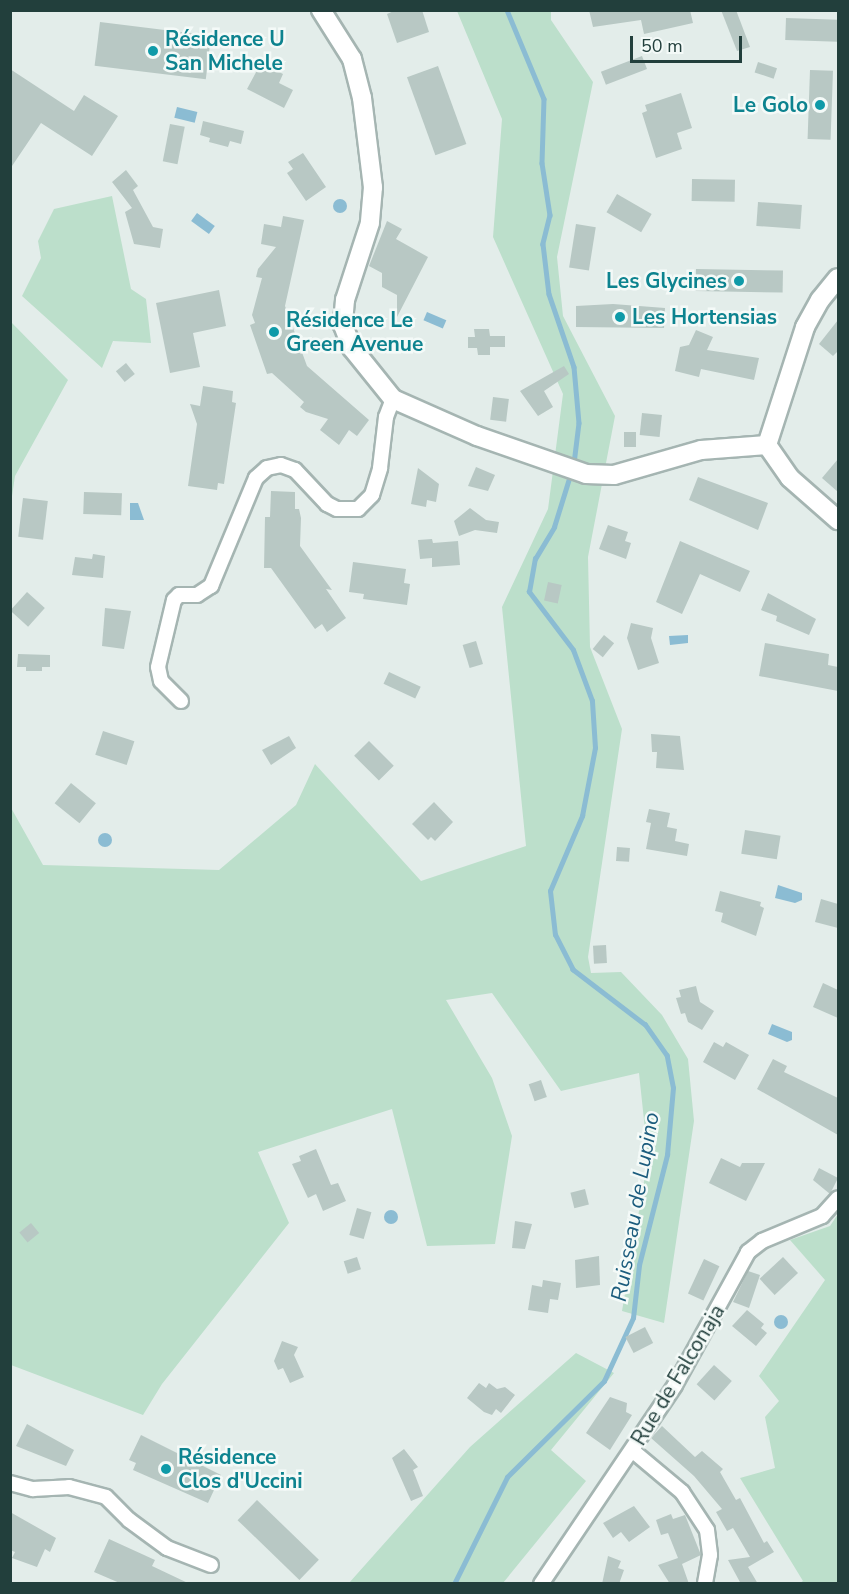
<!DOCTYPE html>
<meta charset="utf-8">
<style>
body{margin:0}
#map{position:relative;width:849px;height:1594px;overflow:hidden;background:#e3edea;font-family:"Nunito Sans",sans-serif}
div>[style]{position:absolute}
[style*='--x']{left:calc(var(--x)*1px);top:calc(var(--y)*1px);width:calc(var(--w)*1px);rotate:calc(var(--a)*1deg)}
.green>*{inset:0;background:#bcdfcb}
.water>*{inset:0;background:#8bbcd3;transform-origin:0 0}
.round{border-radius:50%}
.stream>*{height:4.5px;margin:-2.25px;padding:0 2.25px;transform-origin:2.25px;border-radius:2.25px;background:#8bbcd3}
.building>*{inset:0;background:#b8c8c4;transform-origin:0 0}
.roads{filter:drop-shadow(2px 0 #a5b5b2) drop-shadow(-2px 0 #a5b5b2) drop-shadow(0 2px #a5b5b2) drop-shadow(0 -2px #a5b5b2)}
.street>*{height:14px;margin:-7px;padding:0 7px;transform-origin:7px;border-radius:7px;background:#fff}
.secondary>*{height:18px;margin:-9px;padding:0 9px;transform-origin:9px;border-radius:9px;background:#fff}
.dots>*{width:16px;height:16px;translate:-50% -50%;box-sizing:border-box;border:3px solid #f4faf8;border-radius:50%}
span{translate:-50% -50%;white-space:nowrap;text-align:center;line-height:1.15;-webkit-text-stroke:5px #f4faf8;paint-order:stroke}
.culture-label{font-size:21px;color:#0d838f;font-weight:700}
.left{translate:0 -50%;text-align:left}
.right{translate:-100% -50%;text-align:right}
.street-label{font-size:21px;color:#223f3c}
.water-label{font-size:22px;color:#1b5c7d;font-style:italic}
.frame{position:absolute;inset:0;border:12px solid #223f3c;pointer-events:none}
.scale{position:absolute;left:630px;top:36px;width:112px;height:27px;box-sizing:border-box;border:3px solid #223f3c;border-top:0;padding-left:8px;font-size:18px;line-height:21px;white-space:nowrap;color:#223f3c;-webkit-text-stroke:4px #f4faf8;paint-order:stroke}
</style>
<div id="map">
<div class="green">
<div style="clip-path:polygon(457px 11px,551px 11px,551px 20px,593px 82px,557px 257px,563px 316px,615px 416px,588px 557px,590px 647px,622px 729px,588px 957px,591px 973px,621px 972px,662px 1015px,688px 1059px,694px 1121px,664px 1323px,622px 1311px,648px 1158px,639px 1073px,561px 1091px,492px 993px,446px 1000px,492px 1078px,512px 1136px,495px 1244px,427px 1246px,392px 1109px,258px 1152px,289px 1223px,162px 1384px,143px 1415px,11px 1365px,10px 806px,43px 865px,219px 870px,296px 805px,315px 764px,421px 881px,526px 846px,502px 607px,548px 509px,563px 394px,493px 237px,502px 119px)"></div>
<div style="clip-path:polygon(112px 196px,131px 289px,146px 299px,151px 343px,113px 341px,102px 368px,22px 296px,41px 258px,38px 241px,54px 209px)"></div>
<div style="clip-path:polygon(11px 322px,68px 380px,15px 476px,11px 503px)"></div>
<div style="clip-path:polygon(838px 1214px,838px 1583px,800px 1583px,803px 1581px,740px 1478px,775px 1468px,765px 1417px,779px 1401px,759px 1376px,825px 1280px,790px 1240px,830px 1226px)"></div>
<div style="clip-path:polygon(576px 1353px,614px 1373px,551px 1450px,586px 1481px,503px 1583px,349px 1583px,470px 1447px)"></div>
</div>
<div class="water">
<div style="left:177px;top:107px;width:21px;height:11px;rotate:14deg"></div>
<div class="round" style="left:333px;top:199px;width:14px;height:14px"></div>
<div style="left:197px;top:213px;width:22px;height:10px;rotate:36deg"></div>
<div style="left:427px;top:312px;width:21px;height:9px;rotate:23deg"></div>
<div style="clip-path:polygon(130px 503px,138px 503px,144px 520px,130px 520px)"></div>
<div style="clip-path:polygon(688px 635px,688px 643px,670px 645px,669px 636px)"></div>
<div class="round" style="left:98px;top:833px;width:14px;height:14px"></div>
<div style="clip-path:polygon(778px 885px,802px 893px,802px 900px,795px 903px,775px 898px)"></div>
<div style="clip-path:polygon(772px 1024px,792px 1032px,792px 1040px,787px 1042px,768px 1034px)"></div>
<div class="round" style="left:384px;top:1210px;width:14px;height:14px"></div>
<div class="round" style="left:774px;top:1315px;width:14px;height:14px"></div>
</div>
<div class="stream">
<div style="--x:507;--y:10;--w:96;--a:67.4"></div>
<div style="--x:544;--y:99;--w:64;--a:91.8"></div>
<div style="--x:542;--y:163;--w:53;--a:81.3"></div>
<div style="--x:550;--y:215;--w:30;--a:104"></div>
<div style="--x:543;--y:244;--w:50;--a:83.2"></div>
<div style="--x:549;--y:294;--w:77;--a:71.1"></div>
<div style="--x:574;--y:367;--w:56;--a:84.9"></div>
<div style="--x:579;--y:423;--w:41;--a:97"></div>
<div style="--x:454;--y:1584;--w:119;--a:-63.6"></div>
<div style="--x:507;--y:1477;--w:136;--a:-44.7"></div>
<div style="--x:604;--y:1381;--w:69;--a:-65.3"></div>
<div style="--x:633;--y:1318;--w:53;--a:-83.5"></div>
<div style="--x:639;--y:1265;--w:114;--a:-75.7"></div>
<div style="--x:667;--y:1155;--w:67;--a:-84.9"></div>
<div style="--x:673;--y:1088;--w:33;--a:-101"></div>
<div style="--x:667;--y:1056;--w:38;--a:-125"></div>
<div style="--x:645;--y:1025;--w:91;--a:-142.6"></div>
<div style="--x:573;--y:970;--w:39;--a:-117"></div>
<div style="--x:555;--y:935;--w:44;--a:-96.5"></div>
<div style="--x:550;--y:891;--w:82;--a:-66.9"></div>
<div style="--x:582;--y:816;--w:69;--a:-79.2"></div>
<div style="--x:595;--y:748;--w:47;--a:-93.7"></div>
<div style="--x:592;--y:701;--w:54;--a:-110.4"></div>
<div style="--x:573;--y:650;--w:73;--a:-127.2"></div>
<div style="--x:529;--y:592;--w:34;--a:-80"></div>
<div style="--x:535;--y:559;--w:37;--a:-59"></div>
<div style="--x:554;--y:527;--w:58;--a:-72.8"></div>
</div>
<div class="building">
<div style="clip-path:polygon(396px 10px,422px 10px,429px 32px,397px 43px,387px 14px)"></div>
<div style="clip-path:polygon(589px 10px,690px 10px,693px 23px,644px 34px,641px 20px,593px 27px)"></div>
<div style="clip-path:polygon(721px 10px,736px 10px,750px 47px,737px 51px)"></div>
<div style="left:786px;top:18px;width:52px;height:22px;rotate:2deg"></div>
<div style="left:100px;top:22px;width:112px;height:44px;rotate:7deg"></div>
<div style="left:642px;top:56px;width:14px;height:44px;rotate:69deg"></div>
<div style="left:758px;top:62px;width:20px;height:11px;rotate:18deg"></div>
<div style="clip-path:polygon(261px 63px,283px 74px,279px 83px,293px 90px,284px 108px,247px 89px)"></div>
<div style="left:438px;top:66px;width:83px;height:33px;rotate:70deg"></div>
<div style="clip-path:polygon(10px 69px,74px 111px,84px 95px,118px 116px,92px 156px,41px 123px,10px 169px)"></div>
<div style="left:810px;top:70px;width:23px;height:69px;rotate:2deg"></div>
<div style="clip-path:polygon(681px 93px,692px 128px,677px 133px,682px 149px,656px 158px,642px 113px,647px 111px,645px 105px)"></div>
<div style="clip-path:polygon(203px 121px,244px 131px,241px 144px,230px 141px,228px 147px,209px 142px,210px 138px,200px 135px)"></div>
<div style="left:170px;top:124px;width:15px;height:38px;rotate:11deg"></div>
<div style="clip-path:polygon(303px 153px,326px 187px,306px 201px,287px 173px,293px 169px,288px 162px)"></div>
<div style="clip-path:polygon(126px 170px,138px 186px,133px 190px,153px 227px,163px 229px,160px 248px,134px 244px,125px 212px,132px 208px,112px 182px)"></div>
<div style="left:692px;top:179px;width:43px;height:22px;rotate:1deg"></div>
<div style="left:617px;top:194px;width:40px;height:21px;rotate:30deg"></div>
<div style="left:758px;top:202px;width:44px;height:24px;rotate:4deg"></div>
<div style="clip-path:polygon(283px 216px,304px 220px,285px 306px,307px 366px,369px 420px,357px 436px,349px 430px,339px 445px,320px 430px,328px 419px,306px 412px,300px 407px,304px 402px,272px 373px,267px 374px,250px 325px,255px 323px,252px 315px,262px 278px,256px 277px,258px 269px,276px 247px,261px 244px,264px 224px,281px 227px)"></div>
<div style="clip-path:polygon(387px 221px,402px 229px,396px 239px,428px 257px,397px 317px,397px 295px,382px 287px,382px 273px,369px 266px)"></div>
<div style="left:576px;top:224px;width:20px;height:44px;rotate:9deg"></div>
<div style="left:696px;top:269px;width:87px;height:22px;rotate:1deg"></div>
<div style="clip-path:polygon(219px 290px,226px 326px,193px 333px,200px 367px,170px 373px,156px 303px)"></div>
<div style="clip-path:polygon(613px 304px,665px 308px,664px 328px,576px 327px,576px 306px)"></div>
<div style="clip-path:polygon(838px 320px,838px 351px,833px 356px,819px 344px)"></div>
<div style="clip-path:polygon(474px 329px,489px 329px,490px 336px,505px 336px,505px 347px,490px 347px,490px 355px,478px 355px,477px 348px,468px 348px,468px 337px,475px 337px)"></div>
<div style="clip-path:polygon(696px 330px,713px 337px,707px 350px,759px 358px,754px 380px,701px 369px,699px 377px,675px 371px,680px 347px,689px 345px)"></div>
<div style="left:126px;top:363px;width:14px;height:13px;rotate:51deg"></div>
<div style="clip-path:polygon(564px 366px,569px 374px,544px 391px,553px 407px,538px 416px,520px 391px)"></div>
<div style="clip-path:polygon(203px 386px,233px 391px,232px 402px,236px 403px,224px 484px,218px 483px,217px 490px,188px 486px,197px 424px,190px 404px,200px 406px)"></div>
<div style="left:493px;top:397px;width:16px;height:23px;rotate:7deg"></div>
<div style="left:642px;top:413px;width:20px;height:22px;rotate:6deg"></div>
<div style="left:624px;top:432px;width:12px;height:15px"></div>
<div style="clip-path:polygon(838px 459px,838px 492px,822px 478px)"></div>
<div style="clip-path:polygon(476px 467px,495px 475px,488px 491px,468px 486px)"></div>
<div style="clip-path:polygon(418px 468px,439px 484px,436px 502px,427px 500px,426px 507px,411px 504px)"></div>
<div style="clip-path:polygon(698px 477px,768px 503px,758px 530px,689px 500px)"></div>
<div style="clip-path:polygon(271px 491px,295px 492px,295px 509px,299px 509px,301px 518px,300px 546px,332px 590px,326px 589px,346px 618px,327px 632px,322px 624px,315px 629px,271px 568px,264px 568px,265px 517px,270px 517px)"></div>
<div style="left:84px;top:492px;width:38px;height:22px;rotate:2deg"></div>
<div style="left:23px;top:498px;width:25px;height:39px;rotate:7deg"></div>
<div style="clip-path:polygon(470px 508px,486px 520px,499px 522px,497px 533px,475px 530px,459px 536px,454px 521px)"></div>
<div style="clip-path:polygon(608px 525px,628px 532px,625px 541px,631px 543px,626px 559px,599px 549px)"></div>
<div style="clip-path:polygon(432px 539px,433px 543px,458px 541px,460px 565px,432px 567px,432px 558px,420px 559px,418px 540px)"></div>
<div style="clip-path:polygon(680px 541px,750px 571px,740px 592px,700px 574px,682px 614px,656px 602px)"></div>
<div style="clip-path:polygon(93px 554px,105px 556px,103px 578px,72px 575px,75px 557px,92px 559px)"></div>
<div style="clip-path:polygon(353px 562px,406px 569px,404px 583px,410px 584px,407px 605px,363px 599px,364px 594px,349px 592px)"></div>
<div style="left:548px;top:582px;width:14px;height:19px;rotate:12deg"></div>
<div style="left:27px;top:592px;width:24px;height:25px;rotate:42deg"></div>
<div style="clip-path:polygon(768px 593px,816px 619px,809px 635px,776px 621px,777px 616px,761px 610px)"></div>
<div style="clip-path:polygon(105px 608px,131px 611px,124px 649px,102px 646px)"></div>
<div style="clip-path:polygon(631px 623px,653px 628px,651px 638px,659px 663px,638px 670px,627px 638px)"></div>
<div style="left:604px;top:635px;width:13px;height:18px;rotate:39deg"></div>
<div style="left:476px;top:641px;width:24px;height:14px;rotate:73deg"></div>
<div style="clip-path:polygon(765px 643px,829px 654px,828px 665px,838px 667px,838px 691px,759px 676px)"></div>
<div style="clip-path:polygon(18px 654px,50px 655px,50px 667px,42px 667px,42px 671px,26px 671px,26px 667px,17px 667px)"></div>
<div style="left:389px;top:672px;width:35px;height:13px;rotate:25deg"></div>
<div style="left:103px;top:731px;width:33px;height:25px;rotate:18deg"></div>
<div style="clip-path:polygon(651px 734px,680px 736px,684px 770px,656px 768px,657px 752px,652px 752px)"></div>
<div style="clip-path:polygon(289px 736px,296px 748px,271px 765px,262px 750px)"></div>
<div style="left:369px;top:741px;width:35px;height:21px;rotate:45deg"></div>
<div style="left:71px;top:783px;width:32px;height:26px;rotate:39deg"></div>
<div style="clip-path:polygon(434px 802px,453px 822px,435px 841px,431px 837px,428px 840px,412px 824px)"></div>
<div style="clip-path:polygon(649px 809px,670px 813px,667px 827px,677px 829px,675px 841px,689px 844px,687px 856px,646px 849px,651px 823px,646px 822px)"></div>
<div style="left:745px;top:830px;width:36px;height:24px;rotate:9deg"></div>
<div style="left:617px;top:847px;width:13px;height:14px;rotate:4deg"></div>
<div style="clip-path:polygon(720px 891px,761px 902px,760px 906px,764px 908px,756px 936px,721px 922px,723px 913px,715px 911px)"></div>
<div style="clip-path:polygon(821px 899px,838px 904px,838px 928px,815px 922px)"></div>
<div style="left:606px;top:945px;width:18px;height:13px;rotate:87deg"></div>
<div style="clip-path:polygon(823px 983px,838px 990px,838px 1018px,813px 1007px)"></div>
<div style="clip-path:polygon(696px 986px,700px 1002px,714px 1011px,702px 1030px,688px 1022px,685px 1013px,681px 1014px,676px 998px,681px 997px,679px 990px)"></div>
<div style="clip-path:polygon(714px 1042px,723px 1047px,726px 1042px,749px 1055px,735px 1080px,703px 1062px)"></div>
<div style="clip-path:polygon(773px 1059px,787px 1066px,784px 1072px,838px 1098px,838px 1135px,757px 1089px)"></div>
<div style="left:541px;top:1080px;width:18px;height:13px;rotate:71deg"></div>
<div style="clip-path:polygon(316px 1149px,331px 1185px,338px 1183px,346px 1201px,323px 1211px,316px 1194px,308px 1198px,292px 1164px,301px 1161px,299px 1156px)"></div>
<div style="clip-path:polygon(721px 1158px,740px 1167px,742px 1163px,765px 1163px,746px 1201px,709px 1183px)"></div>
<div style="clip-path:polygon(819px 1168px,838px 1178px,830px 1194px,813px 1180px)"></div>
<div style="left:585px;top:1189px;width:16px;height:15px;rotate:76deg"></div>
<div style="left:357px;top:1208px;width:15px;height:28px;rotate:16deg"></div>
<div style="clip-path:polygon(515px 1221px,532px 1224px,525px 1249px,512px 1248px)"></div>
<div style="left:31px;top:1223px;width:13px;height:15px;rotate:51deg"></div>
<div style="clip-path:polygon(599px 1256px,600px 1285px,576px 1288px,575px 1260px)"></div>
<div style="left:357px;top:1257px;width:13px;height:14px;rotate:72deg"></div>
<div style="left:783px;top:1257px;width:22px;height:32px;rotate:47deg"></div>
<div style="left:704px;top:1259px;width:17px;height:38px;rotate:25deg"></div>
<div style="clip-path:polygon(748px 1271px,760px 1275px,749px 1308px,733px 1302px)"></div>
<div style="clip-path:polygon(543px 1280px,561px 1283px,558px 1300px,550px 1299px,548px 1313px,528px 1310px,532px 1285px,542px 1287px)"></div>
<div style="clip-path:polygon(747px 1310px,764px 1324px,761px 1328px,767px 1333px,756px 1346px,732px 1326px)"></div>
<div style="left:645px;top:1327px;width:18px;height:22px;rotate:63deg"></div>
<div style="clip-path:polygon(282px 1341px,298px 1347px,294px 1355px,304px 1377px,290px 1383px,283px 1368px,278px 1370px,274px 1361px)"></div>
<div style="left:714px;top:1365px;width:24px;height:26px;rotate:42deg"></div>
<div style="clip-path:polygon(479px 1383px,486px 1388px,489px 1383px,497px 1389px,505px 1387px,515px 1395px,501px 1413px,496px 1409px,492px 1415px,484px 1412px,467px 1398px)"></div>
<div style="clip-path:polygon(610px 1397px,627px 1403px,626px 1412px,632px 1415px,610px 1450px,586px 1433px)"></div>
<div style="clip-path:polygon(27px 1424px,74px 1450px,66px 1466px,16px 1446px)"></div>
<div style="clip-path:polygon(662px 1426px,695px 1457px,702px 1451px,723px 1469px,720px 1472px,736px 1500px,740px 1498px,764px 1543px,767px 1541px,774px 1552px,748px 1567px,758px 1584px,741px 1584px,728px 1560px,750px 1557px,733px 1528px,727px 1531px,716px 1512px,722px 1509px,694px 1476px,651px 1438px)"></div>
<div style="clip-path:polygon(141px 1435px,221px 1475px,208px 1503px,133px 1470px,136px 1463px,129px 1460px)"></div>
<div style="clip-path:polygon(404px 1449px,418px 1467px,413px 1470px,423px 1496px,411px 1501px,392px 1458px)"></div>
<div style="left:257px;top:1500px;width:86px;height:28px;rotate:44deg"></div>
<div style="clip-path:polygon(634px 1506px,650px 1527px,629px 1542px,621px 1532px,613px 1538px,603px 1523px)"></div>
<div style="clip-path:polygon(10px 1512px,56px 1538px,50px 1552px,45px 1549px,37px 1567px,12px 1558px,15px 1552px,10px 1550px)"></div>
<div style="clip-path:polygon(671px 1514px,673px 1519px,685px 1515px,701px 1555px,682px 1564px,689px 1584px,670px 1584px,658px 1565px,678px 1558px,668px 1533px,661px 1535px,656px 1520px)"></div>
<div style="clip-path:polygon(109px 1539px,155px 1560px,152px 1566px,190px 1584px,122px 1584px,94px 1572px)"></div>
<div style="clip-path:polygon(608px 1556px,621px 1561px,618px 1568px,624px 1570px,619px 1584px,602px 1584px)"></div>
</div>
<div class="roads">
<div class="street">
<div style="--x:181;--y:701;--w:28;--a:-135"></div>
<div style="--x:161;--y:681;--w:14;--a:-102"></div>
<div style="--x:158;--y:667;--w:69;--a:-76.6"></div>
<div style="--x:174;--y:600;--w:7;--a:-45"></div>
<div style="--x:179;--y:595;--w:18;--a:0"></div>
<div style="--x:197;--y:595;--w:17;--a:-33"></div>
<div style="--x:211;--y:586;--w:117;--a:-67.4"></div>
<div style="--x:256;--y:478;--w:15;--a:-42"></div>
<div style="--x:267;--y:468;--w:14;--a:-12"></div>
<div style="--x:281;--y:465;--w:15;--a:20"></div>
<div style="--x:295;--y:470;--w:47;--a:46.7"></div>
<div style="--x:327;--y:504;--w:11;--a:27"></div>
<div style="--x:337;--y:509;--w:21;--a:0"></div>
<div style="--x:358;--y:509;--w:20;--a:-45"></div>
<div style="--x:372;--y:495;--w:28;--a:-73"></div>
<div style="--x:380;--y:468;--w:51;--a:-83.3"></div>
<div style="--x:386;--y:417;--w:19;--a:-69"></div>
<div style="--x:633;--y:1451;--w:64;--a:39.9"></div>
<div style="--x:682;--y:1492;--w:45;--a:56.7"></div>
<div style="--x:707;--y:1530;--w:25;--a:83"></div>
<div style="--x:710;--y:1555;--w:29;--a:100"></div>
<div style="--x:10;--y:1483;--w:24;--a:15"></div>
<div style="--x:33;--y:1489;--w:36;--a:-3"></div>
<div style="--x:69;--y:1487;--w:38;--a:15"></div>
<div style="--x:106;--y:1497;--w:33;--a:45"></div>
<div style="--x:129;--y:1520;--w:47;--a:36.4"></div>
<div style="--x:167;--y:1548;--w:47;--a:21.1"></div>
<div style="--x:541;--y:1584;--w:240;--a:-56"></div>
<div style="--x:675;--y:1385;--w:152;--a:-61.2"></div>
<div style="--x:748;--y:1252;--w:18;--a:-38"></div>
<div style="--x:762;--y:1241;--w:65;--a:-22.6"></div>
<div style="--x:822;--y:1216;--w:24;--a:-48"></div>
</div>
<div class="secondary">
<div style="--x:321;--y:10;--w:58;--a:57.7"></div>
<div style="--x:352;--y:59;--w:40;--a:75.6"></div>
<div style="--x:362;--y:98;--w:90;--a:83"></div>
<div style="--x:373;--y:187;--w:36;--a:95"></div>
<div style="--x:370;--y:223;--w:81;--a:108"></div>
<div style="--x:345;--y:300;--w:25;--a:95"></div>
<div style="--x:343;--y:325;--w:25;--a:69"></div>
<div style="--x:352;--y:348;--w:65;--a:51.2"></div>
<div style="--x:393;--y:399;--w:92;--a:23.8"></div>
<div style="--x:477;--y:436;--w:115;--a:19.2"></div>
<div style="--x:586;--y:474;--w:28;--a:2"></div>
<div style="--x:614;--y:475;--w:91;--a:-16"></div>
<div style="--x:701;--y:450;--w:66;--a:-4.3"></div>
<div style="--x:767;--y:445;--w:124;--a:-72.1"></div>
<div style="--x:805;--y:327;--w:31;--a:-61"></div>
<div style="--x:820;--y:300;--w:28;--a:-51"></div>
<div style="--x:767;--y:445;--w:40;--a:55.1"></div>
<div style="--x:790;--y:478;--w:64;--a:41.2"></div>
</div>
</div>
<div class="dots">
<div style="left:153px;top:51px;background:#0f9aa8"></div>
<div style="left:820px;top:105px;background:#0f9aa8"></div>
<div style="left:739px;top:281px;background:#0f9aa8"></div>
<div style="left:620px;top:317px;background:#0f9aa8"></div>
<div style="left:274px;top:332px;background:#0f9aa8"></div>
<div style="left:166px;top:1469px;background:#0f9aa8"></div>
</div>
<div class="culture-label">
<span class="left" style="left:165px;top:51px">Résidence U<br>San Michele</span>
<span class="right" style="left:808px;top:105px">Le Golo</span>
<span class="right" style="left:727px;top:281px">Les Glycines</span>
<span class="left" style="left:632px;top:317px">Les Hortensias</span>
<span class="left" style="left:286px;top:332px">Résidence Le<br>Green Avenue</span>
<span class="left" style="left:178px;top:1469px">Résidence<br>Clos d'Uccini</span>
</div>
<div class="street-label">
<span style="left:678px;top:1375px;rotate:-59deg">Rue de Falconaja</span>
</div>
<div class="water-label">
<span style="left:636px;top:1207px;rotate:-80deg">Ruisseau de Lupino</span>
</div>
<div class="frame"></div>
<div class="scale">50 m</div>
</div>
